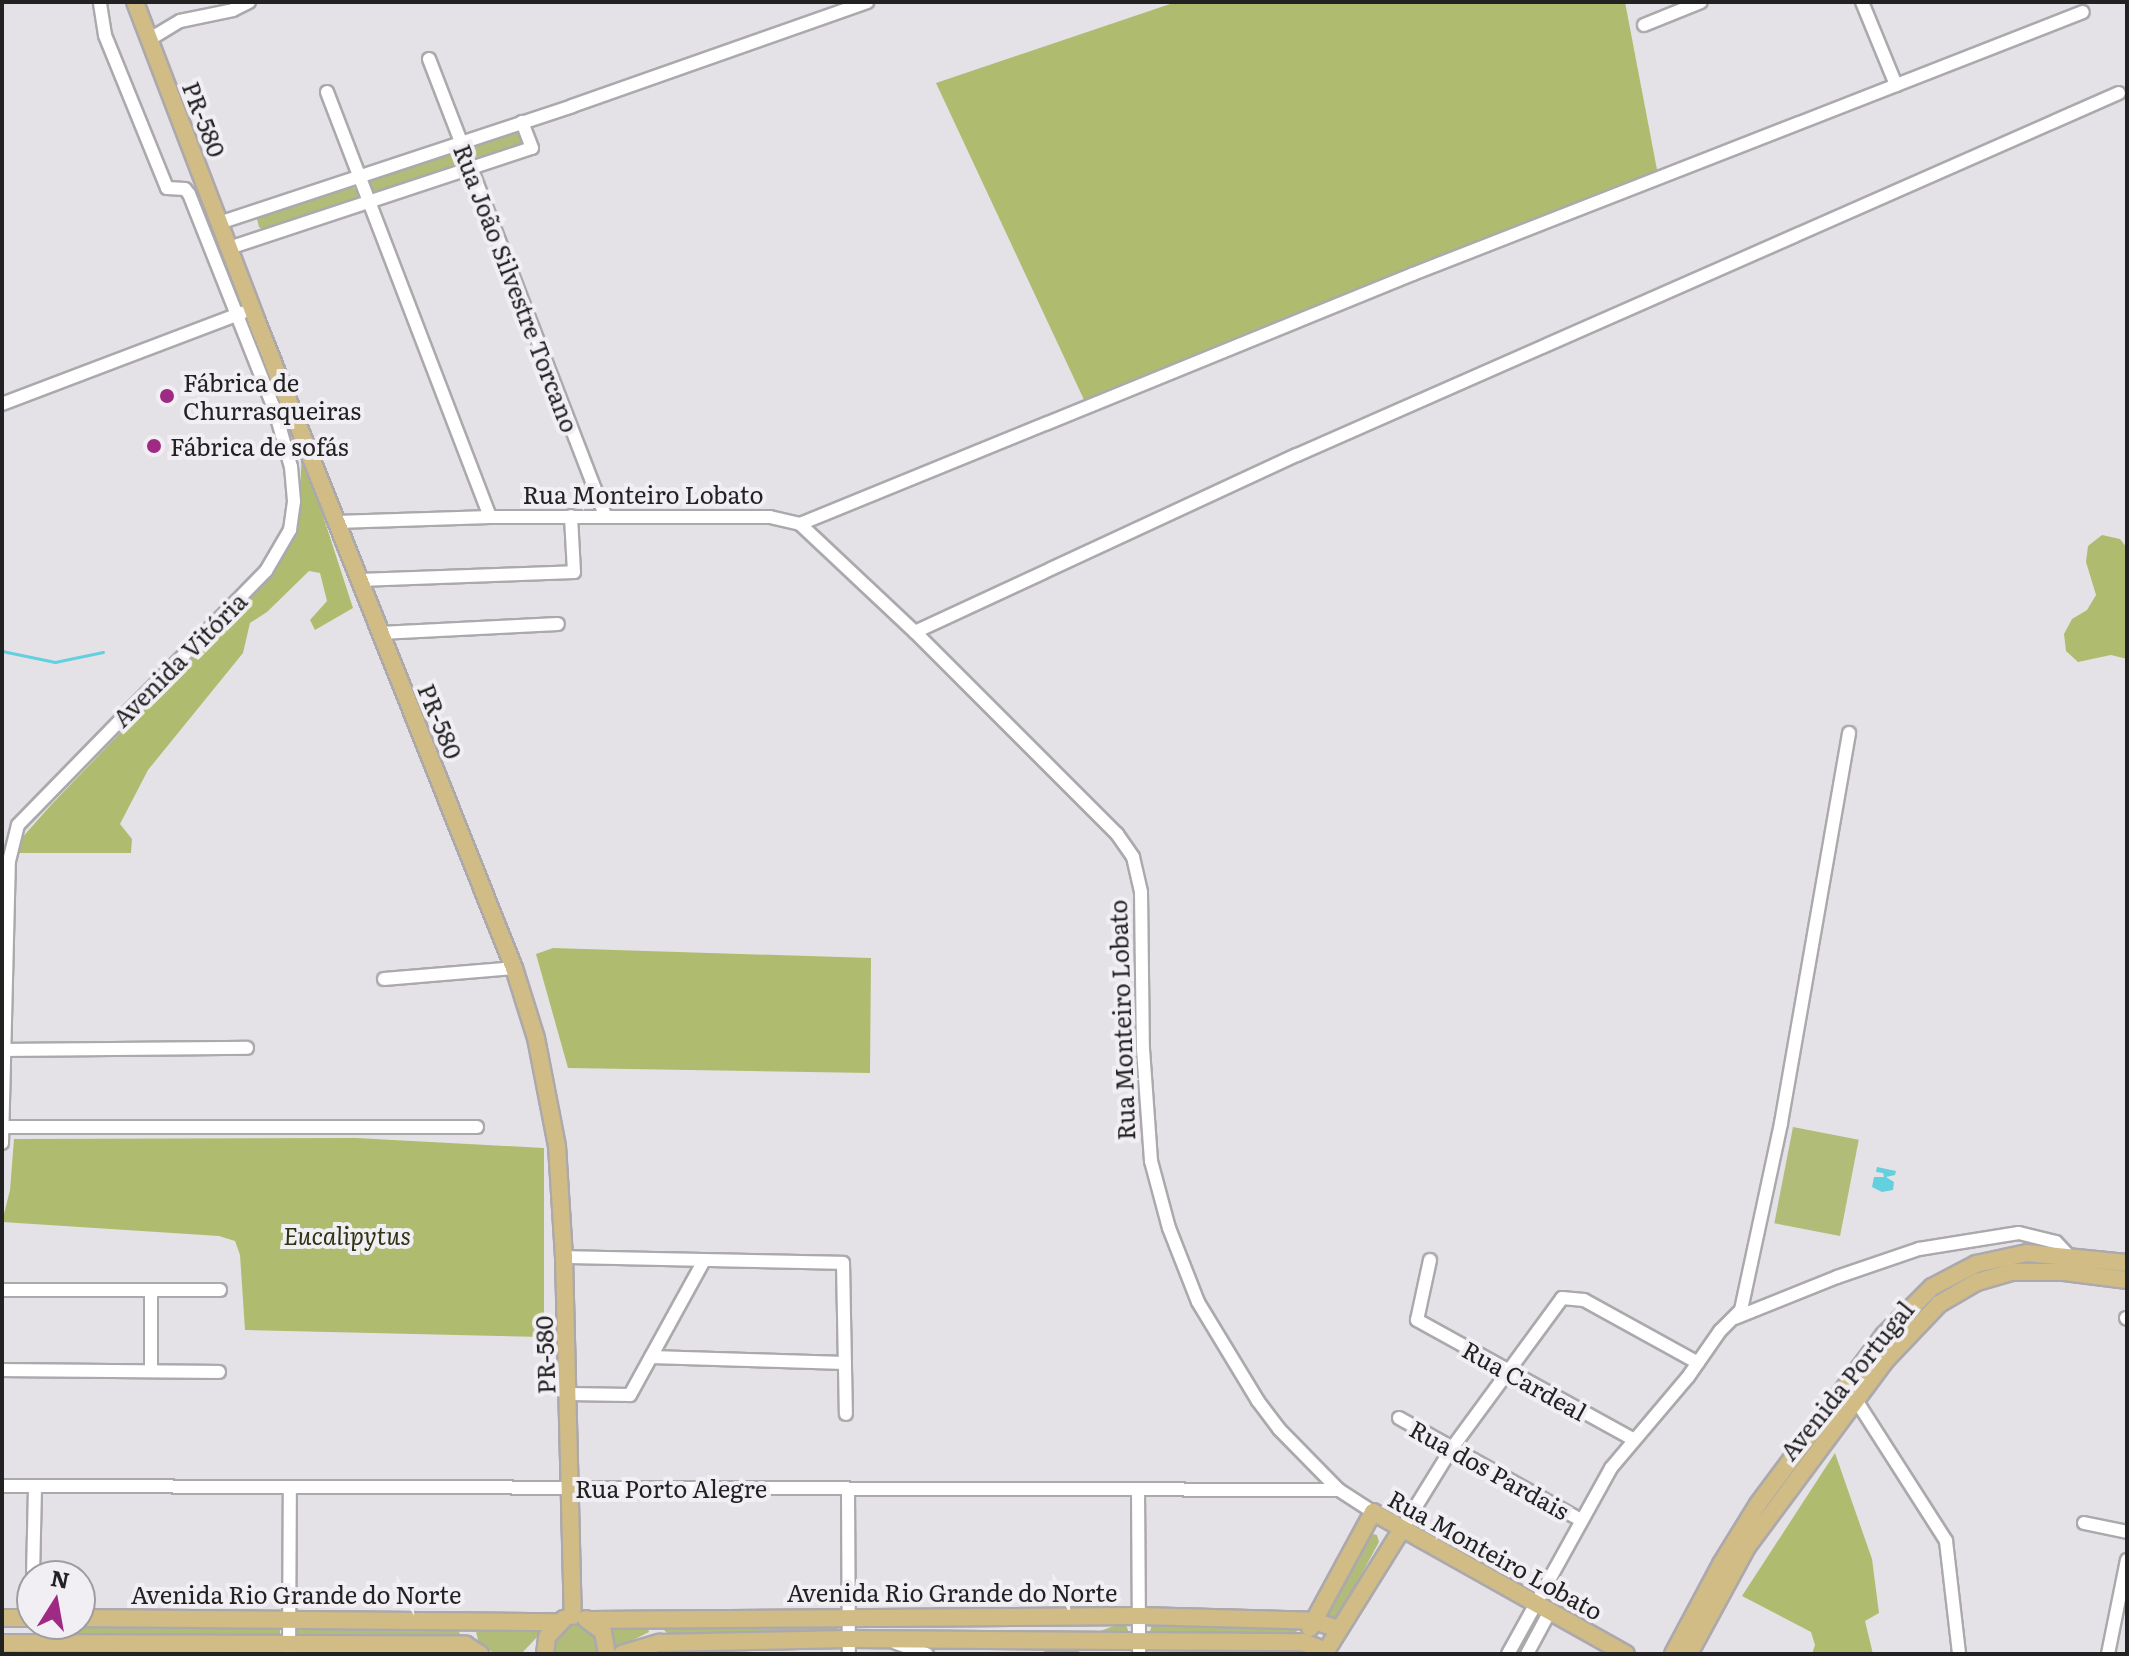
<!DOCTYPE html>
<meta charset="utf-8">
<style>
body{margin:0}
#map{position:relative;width:2129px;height:1656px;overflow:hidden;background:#e5e2e7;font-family:Literata,serif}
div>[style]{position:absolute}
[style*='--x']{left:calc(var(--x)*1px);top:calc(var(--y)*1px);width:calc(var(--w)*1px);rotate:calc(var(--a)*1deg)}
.green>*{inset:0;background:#b0bc78;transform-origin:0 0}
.forest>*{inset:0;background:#afbc70}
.water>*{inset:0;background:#64d0dd}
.stream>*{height:3px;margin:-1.5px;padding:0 1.5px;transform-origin:1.5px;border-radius:1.5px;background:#64d0dd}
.roads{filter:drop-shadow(2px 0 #aca9ad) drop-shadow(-2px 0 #aca9ad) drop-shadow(0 2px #aca9ad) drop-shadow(0 -2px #aca9ad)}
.minor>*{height:12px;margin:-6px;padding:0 6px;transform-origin:6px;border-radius:6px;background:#fff}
.major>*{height:16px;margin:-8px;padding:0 8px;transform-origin:8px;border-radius:8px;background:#d0bc84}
.dots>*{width:22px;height:22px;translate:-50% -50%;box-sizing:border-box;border:4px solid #f2eff4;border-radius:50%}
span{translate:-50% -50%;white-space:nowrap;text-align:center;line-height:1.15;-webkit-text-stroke:8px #f2eff4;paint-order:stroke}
.street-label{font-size:24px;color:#232223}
.poi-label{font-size:24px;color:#232223}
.left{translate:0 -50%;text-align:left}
.park-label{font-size:24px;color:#2f3413;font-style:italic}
.frame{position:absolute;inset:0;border:4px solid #232223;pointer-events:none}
.north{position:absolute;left:16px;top:1560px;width:80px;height:80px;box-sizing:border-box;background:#f2eff4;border:2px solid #9f9da0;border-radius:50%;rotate:11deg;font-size:22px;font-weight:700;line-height:32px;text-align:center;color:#232223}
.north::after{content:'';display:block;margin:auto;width:28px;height:36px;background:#9f2a84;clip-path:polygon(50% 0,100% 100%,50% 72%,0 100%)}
</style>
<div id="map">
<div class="green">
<div style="clip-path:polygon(515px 129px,523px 139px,519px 147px,481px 159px,475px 156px,474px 143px)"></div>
<div style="clip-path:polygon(455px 150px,460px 154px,459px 166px,377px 193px,371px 189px,370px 178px)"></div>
<div style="clip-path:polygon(351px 184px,359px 194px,357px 200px,264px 231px,259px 227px,256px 215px)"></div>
<div style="left:1793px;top:1127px;width:67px;height:98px;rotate:11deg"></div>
<div style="clip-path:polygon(1369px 1533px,1377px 1535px,1379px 1542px,1337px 1619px,1332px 1620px,1324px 1613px)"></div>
<div style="clip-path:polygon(581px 1622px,594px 1627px,604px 1654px,551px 1654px,550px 1645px,569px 1623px)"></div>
<div style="left:1125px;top:1622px;width:12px;height:266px;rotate:70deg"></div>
<div style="clip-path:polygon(1153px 1622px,1298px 1627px,1295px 1636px,1149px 1634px)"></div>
<div style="clip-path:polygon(474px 1623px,543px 1624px,540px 1634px,521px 1654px,494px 1654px,478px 1640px)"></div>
<div style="clip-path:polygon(604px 1623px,647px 1624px,649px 1632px,613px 1650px)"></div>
<div style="clip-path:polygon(839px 1624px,837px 1633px,670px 1636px,664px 1630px,664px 1625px)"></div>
<div style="clip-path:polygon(41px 1625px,280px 1627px,280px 1639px,41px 1641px)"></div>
<div style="clip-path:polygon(296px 1625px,458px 1626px,460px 1636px,457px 1640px,296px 1641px)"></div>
</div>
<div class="forest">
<div style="clip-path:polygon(1176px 2px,1625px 2px,1658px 175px,1086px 404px,936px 83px)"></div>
<div style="clip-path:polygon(302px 451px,353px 608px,315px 630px,310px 620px,327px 601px,320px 573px,309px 571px,267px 612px,250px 623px,243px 653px,148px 770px,120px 824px,132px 839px,131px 853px,15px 853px,20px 840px,51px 805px,243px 605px,278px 561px,298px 530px)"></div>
<div style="clip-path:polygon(2102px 535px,2120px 539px,2127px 548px,2127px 659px,2111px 655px,2078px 662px,2066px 651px,2064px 634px,2072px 619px,2087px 610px,2096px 595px,2086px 562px,2088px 546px)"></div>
<div style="clip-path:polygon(553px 948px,871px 958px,870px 1073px,568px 1068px,536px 954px)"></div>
<div style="clip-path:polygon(356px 1138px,544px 1148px,544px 1337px,245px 1330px,240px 1255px,235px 1241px,219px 1236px,2px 1222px,10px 1190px,14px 1139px)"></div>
<div style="clip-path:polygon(1835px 1453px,1872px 1559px,1879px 1613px,1865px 1621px,1873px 1654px,1812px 1654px,1815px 1645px,1811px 1632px,1742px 1596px)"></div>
</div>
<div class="water">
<div style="clip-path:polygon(1877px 1167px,1896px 1171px,1895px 1175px,1886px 1177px,1894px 1182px,1893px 1190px,1882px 1192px,1872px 1187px,1874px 1177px,1884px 1177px,1883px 1173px,1876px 1172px)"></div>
</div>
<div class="stream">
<div style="--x:2;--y:651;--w:54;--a:11.7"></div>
<div style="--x:55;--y:662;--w:49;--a:-11.8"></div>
</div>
<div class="roads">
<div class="minor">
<div style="--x:1862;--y:2;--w:90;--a:67.7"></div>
<div style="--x:1644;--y:25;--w:61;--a:-22"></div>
<div style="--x:150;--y:39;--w:35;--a:-31"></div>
<div style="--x:180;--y:21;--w:54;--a:-11.7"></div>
<div style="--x:233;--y:10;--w:18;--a:-27"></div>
<div style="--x:429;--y:59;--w:491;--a:68.9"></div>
<div style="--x:327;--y:92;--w:455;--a:69"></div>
<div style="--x:219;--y:223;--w:372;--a:-18.3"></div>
<div style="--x:572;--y:106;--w:313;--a:-19.4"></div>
<div style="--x:229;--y:248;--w:319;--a:-18.3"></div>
<div style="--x:532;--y:148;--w:28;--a:-111"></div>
<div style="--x:2;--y:404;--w:257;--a:-20.8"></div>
<div style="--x:336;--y:522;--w:154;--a:-1.9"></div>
<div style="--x:490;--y:517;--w:280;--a:0"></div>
<div style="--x:770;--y:517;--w:31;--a:13"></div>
<div style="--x:800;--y:524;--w:158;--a:43.2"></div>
<div style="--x:915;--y:632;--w:286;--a:45"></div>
<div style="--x:1117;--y:834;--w:28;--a:55"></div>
<div style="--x:1133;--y:857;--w:36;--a:77"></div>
<div style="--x:1141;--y:892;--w:157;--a:89.3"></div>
<div style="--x:1143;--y:1049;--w:112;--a:85.9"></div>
<div style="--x:1151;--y:1161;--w:69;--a:75"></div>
<div style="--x:1169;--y:1228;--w:79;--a:68.6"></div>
<div style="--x:1198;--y:1302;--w:116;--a:58.8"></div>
<div style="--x:1258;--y:1401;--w:35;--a:53"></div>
<div style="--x:1279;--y:1429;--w:86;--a:45.5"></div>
<div style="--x:1339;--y:1490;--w:40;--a:32.9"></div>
<div style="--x:800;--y:524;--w:662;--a:-22.19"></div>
<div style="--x:1413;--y:274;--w:719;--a:-21.36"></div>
<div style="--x:359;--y:580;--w:215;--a:-2.1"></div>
<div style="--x:574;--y:572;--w:56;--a:-93.1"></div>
<div style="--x:915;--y:632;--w:421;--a:-24.9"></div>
<div style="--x:1297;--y:455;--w:898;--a:-23.77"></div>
<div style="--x:380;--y:633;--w:178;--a:-2.9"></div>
<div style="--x:384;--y:979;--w:130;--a:-4.8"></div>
<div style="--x:6;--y:1050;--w:241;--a:-0.5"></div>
<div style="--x:4;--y:1127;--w:473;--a:0"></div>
<div style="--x:2;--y:1143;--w:282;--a:-88.6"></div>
<div style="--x:9;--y:861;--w:37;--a:-76"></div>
<div style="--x:18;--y:825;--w:355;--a:-45.7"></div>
<div style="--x:266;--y:571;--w:48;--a:-59.7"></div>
<div style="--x:290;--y:530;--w:29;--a:-82"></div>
<div style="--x:294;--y:501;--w:34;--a:-95"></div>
<div style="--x:291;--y:467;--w:58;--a:-105.9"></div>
<div style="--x:275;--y:411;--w:233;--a:-111.6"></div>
<div style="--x:189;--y:194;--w:6;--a:-129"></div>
<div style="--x:185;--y:189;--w:18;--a:-177"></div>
<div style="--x:167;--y:188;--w:165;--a:-112.1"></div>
<div style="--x:105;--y:35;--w:33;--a:-99"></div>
<div style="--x:564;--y:1257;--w:279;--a:1.2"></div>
<div style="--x:843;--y:1263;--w:151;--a:88.9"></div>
<div style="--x:1430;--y:1260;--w:61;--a:102.2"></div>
<div style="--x:1417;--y:1320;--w:248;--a:28.9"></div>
<div style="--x:2;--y:1290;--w:218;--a:0"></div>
<div style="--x:151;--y:1290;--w:81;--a:90"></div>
<div style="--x:1735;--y:1318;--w:110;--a:-21.9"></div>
<div style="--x:1837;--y:1277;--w:87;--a:-18.9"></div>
<div style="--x:1919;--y:1249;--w:101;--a:-9.1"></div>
<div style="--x:2019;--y:1233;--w:38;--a:14"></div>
<div style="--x:2056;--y:1242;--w:18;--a:47"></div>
<div style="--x:2126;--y:1318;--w:1;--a:45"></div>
<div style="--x:651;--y:1357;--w:194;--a:1.8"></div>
<div style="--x:2;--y:1370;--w:217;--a:0.5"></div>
<div style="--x:569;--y:1394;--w:61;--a:0.9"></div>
<div style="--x:630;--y:1395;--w:152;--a:-61.2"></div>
<div style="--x:1856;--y:1400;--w:167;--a:57.4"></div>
<div style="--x:1946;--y:1541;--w:114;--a:83.4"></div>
<div style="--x:1399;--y:1418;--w:209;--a:29.3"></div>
<div style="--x:2;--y:1486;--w:1337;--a:0.17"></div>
<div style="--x:848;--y:1489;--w:165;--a:89.7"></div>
<div style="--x:1138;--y:1491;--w:163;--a:89.6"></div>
<div style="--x:2084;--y:1523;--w:44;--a:11.8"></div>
<div style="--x:1402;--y:1529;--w:95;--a:-58.3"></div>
<div style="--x:1452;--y:1448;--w:186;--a:-53.7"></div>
<div style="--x:1562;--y:1298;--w:22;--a:5"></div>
<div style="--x:1584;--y:1300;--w:130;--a:28.9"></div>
<div style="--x:33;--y:1576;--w:89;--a:-88.7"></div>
<div style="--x:896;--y:1643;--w:33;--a:20"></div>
<div style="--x:289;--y:1654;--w:167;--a:-89.7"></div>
<div style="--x:1508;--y:1654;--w:213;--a:-61"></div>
<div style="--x:1611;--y:1468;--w:119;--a:-49.8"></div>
<div style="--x:1688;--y:1377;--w:56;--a:-55.2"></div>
<div style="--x:1720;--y:1331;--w:30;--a:-45"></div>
<div style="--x:1741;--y:1310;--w:191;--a:-77.9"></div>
<div style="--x:1781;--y:1123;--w:396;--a:-80.1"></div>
<div style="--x:1527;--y:1654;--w:47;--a:-61.8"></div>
<div style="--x:2108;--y:1654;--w:96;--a:-78.6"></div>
</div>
<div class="major">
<div style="--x:135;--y:2;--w:342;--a:69.1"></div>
<div style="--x:257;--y:322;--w:695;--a:68.31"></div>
<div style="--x:514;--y:968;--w:73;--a:72.6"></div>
<div style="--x:536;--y:1038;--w:110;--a:79"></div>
<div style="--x:557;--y:1146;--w:111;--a:86.4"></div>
<div style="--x:564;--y:1257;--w:359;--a:88.6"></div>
<div style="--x:2;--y:1618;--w:30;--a:0"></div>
<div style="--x:80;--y:1618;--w:479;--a:0.5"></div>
<div style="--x:586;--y:1619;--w:21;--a:37"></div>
<div style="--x:603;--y:1632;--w:22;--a:80"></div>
<div style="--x:590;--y:1620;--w:550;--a:-0.42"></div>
<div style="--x:1140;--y:1616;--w:174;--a:1.6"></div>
<div style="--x:1314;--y:1621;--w:26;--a:18"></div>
<div style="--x:1310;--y:1628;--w:132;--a:-61.5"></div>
<div style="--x:1373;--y:1512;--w:290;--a:29.3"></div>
<div style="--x:2;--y:1643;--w:464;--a:0.2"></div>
<div style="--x:466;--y:1645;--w:17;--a:33"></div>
<div style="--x:545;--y:1654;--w:17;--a:-83"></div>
<div style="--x:547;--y:1637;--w:25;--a:-47"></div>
<div style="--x:622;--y:1654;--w:39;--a:-17"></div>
<div style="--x:659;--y:1643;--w:190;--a:-1.2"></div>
<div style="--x:849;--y:1639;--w:454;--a:0.4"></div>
<div style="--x:1303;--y:1642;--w:25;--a:21"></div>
<div style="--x:1326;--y:1651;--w:144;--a:-58.1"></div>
<div style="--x:1673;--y:1654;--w:102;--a:-61.9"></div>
<div style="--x:1721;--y:1564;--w:70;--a:-58.3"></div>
<div style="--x:1758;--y:1504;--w:211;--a:-53.3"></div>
<div style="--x:1884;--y:1335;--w:68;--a:-45"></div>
<div style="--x:1932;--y:1287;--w:50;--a:-27.6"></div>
<div style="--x:1976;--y:1264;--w:52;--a:-12.2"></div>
<div style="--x:2027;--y:1253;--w:100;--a:5.7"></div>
<div style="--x:1689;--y:1654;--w:122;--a:-61.5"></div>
<div style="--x:1747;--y:1547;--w:232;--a:-53.4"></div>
<div style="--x:1885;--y:1361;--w:79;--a:-46.5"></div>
<div style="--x:1939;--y:1304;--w:44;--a:-30.1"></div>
<div style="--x:1977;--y:1282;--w:36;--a:-16"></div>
<div style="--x:2012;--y:1272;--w:52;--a:0"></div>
<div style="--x:2064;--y:1272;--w:64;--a:7.2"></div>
</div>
</div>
<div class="dots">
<div style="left:167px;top:396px;background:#9f2a84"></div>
<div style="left:154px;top:446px;background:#9f2a84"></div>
</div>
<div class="street-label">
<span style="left:205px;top:119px;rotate:69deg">PR-580</span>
<span style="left:517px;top:288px;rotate:69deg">Rua João Silvestre Torcano</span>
<span style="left:643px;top:494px">Rua Monteiro Lobato</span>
<span style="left:179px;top:659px;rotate:-45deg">Avenida Vitória</span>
<span style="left:441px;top:721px;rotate:68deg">PR-580</span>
<span style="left:1121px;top:1020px;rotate:-92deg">Rua Monteiro Lobato</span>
<span style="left:544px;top:1355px;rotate:-92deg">PR-580</span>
<span style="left:1525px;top:1380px;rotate:29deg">Rua Cardeal</span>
<span style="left:1846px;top:1380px;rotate:-51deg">Avenida Portugal</span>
<span style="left:1490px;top:1469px;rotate:29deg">Rua dos Pardais</span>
<span style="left:671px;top:1488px">Rua Porto Alegre</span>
<span style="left:1496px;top:1554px;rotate:29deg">Rua Monteiro Lobato</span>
<span style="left:952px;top:1592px">Avenida Rio Grande do Norte</span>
<span style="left:296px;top:1594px">Avenida Rio Grande do Norte</span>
</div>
<div class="poi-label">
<span class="left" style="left:183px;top:396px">Fábrica de<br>Churrasqueiras</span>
<span class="left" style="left:170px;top:446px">Fábrica de sofás</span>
</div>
<div class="park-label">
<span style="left:347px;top:1235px">Eucalipytus</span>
</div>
<div class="frame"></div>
<div class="north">N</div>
</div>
